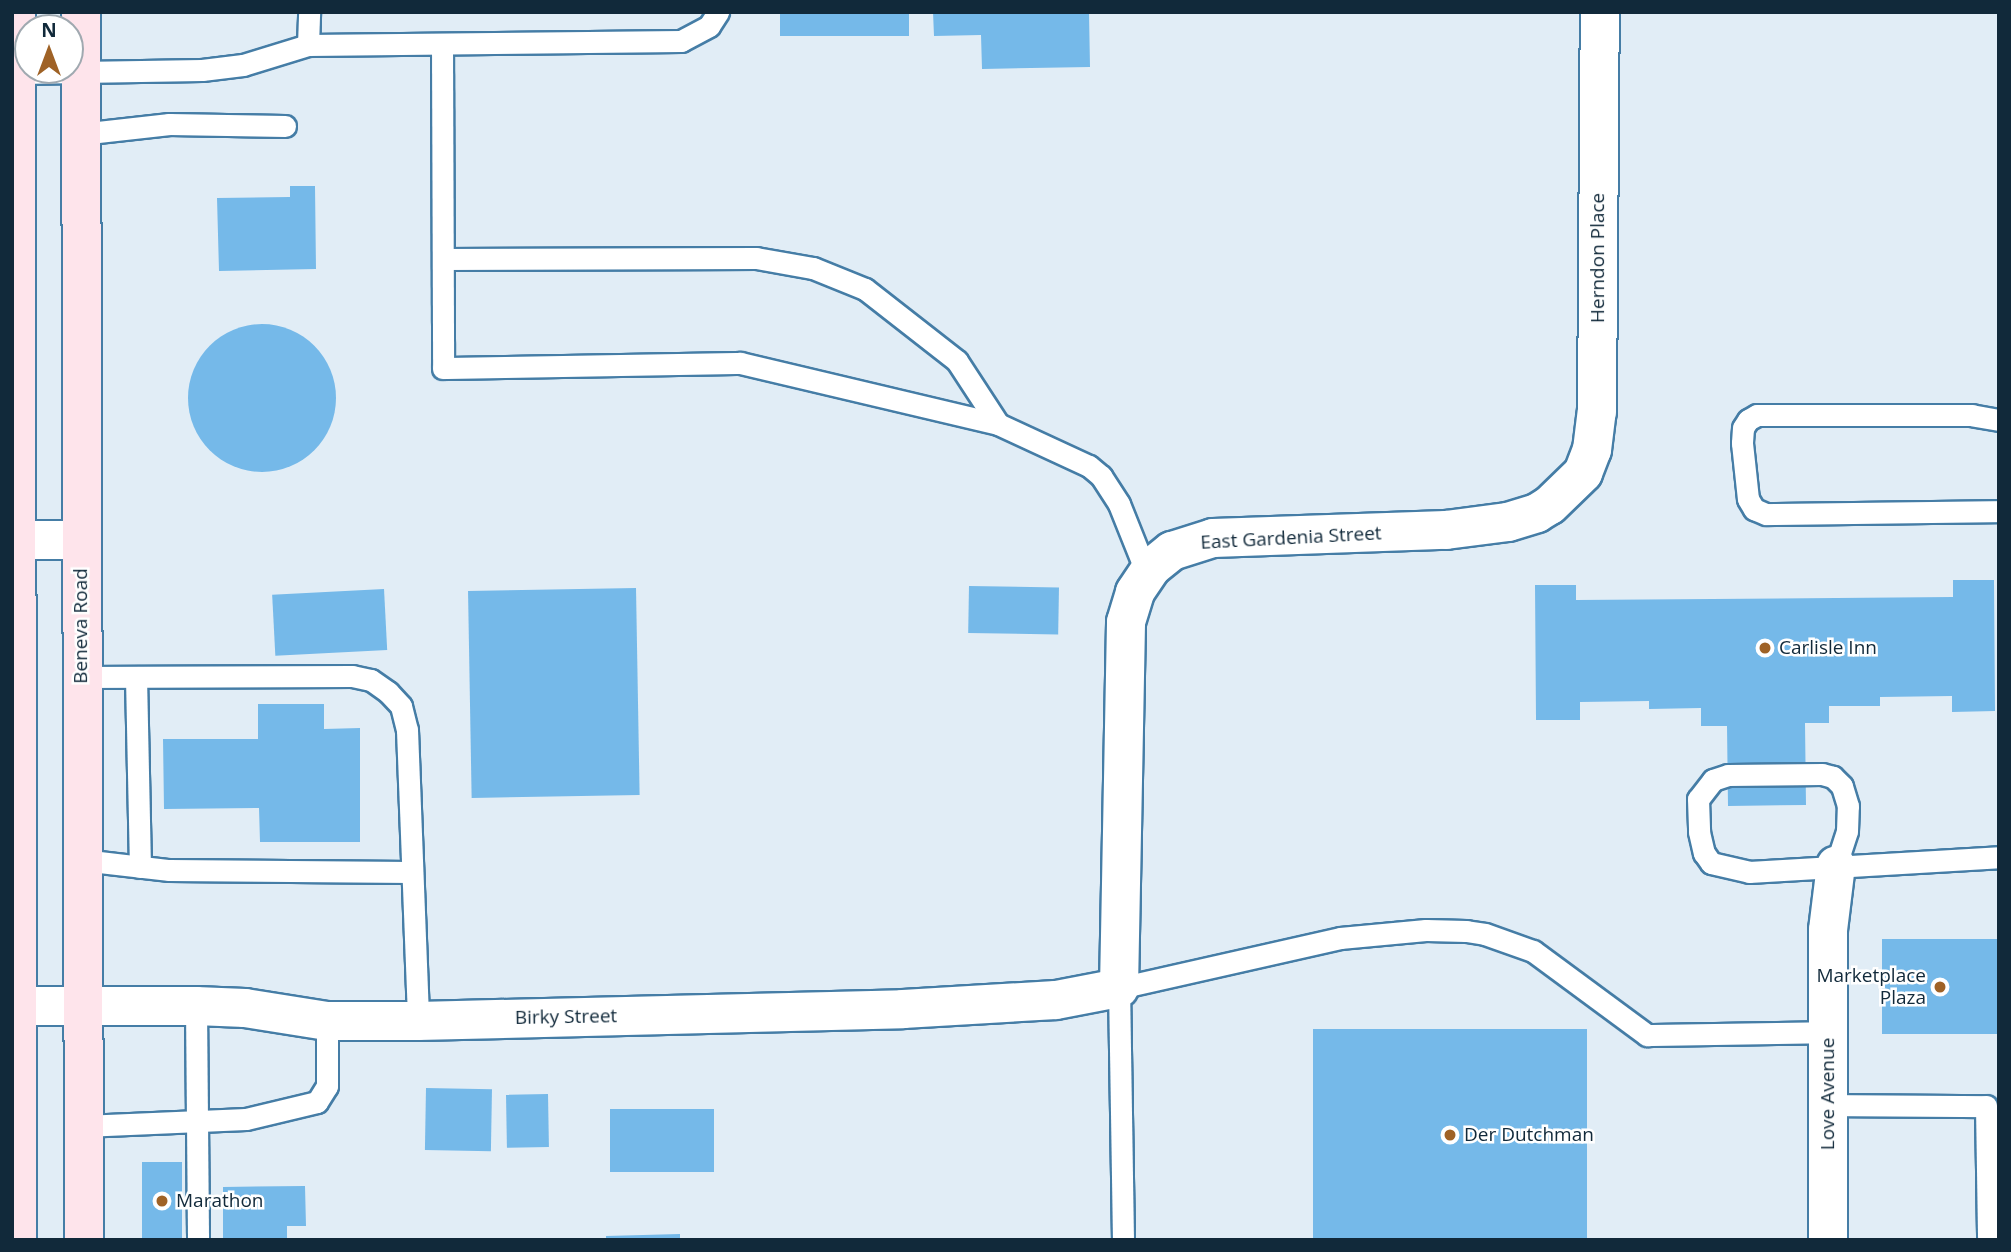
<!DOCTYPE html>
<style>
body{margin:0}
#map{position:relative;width:2011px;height:1252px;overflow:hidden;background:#e1edf6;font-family:"Open Sans",sans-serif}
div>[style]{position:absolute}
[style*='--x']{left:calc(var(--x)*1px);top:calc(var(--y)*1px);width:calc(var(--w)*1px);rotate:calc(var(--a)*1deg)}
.building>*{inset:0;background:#75b9e9;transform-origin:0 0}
.round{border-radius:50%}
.roads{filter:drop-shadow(2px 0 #457da6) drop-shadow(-2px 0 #457da6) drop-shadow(0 2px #457da6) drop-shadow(0 -2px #457da6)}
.service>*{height:21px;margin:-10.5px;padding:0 10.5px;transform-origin:10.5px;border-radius:10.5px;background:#fff}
.minor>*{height:38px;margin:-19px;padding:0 19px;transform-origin:19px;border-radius:19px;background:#fff}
.secondary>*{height:38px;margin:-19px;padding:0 19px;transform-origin:19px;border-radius:19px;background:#fee4eb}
.dots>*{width:19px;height:19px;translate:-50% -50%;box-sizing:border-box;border:4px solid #fff;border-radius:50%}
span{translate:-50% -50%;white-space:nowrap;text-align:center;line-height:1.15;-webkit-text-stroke:5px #fff;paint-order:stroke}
.street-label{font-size:19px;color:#11293a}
.poi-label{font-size:19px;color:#11293a}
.left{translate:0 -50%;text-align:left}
.right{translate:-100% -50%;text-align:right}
.frame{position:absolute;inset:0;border:14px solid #11293a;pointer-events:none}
.north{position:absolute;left:14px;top:14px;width:70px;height:70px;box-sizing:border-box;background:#fff;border:2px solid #a0a9b0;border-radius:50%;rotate:0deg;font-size:19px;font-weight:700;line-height:28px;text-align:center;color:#11293a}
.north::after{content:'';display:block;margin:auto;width:24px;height:32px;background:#9f6226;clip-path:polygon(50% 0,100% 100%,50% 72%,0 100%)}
</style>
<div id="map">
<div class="building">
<div style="left:780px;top:12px;width:129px;height:24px"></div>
<div style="clip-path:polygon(933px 12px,1089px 12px,1090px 67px,982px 69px,981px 35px,934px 36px)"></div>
<div style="clip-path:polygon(290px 186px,315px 186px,316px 269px,219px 271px,217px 198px,290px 197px)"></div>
<div class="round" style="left:188px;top:324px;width:148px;height:148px"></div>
<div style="clip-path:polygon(1953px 580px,1994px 580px,1995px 711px,1952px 712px,1952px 696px,1880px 697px,1880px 706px,1829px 706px,1829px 723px,1805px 723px,1806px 805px,1728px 806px,1727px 726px,1701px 726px,1701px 708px,1649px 709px,1649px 701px,1580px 702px,1580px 720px,1536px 720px,1535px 585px,1576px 585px,1576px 600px,1953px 597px)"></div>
<div style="left:969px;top:586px;width:90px;height:47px;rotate:1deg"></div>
<div style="left:636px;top:588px;width:207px;height:168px;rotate:89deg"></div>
<div style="left:384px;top:589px;width:61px;height:112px;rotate:87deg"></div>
<div style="clip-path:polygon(258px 704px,324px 704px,324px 729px,360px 728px,360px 842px,260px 842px,259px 808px,164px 809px,163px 739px,258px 739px)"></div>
<div style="left:1882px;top:939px;width:117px;height:95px"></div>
<div style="left:1587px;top:1029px;width:211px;height:274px;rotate:90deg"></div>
<div style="left:426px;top:1088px;width:66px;height:62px;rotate:1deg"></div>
<div style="left:548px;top:1094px;width:53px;height:42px;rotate:89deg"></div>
<div style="left:714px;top:1109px;width:63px;height:104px;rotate:90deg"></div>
<div style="left:142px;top:1162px;width:40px;height:78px"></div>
<div style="clip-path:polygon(305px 1186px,306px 1226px,287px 1226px,287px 1240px,223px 1240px,223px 1187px)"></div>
<div style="clip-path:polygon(680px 1234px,680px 1240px,606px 1240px,606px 1236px)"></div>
</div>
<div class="roads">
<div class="service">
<div style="--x:308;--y:45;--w:33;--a:-88"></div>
<div style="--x:442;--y:45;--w:323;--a:89.8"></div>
<div style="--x:443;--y:368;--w:297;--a:-1"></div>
<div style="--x:740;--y:363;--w:265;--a:13.3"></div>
<div style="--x:998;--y:424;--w:100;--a:24.8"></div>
<div style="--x:1089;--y:466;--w:16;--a:40"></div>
<div style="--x:1101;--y:476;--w:33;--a:57"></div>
<div style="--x:1119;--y:504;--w:75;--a:68.2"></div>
<div style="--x:18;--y:73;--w:184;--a:-0.9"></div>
<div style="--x:202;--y:70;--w:41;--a:-7"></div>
<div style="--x:243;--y:65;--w:68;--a:-17.1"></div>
<div style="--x:308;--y:45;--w:373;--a:-0.6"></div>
<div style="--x:681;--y:41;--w:32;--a:-28"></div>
<div style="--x:709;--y:26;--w:17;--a:-57"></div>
<div style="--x:80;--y:134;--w:90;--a:-6.4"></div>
<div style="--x:169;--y:124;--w:116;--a:1"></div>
<div style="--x:443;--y:259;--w:313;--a:-0.2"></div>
<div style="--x:756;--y:258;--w:58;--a:10"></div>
<div style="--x:813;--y:268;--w:56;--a:22"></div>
<div style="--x:865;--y:289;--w:117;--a:38"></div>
<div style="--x:957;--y:361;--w:75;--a:56.9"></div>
<div style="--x:1999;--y:420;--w:27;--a:-170"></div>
<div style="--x:1972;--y:415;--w:215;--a:180"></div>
<div style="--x:1757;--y:415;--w:10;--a:151"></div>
<div style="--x:1748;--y:420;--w:9;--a:122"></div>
<div style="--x:1743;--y:428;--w:15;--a:94"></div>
<div style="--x:1742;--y:443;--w:56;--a:83.9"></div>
<div style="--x:1748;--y:499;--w:12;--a:59"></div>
<div style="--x:1754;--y:509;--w:13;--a:23"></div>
<div style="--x:1766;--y:514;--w:233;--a:-0.7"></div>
<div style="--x:81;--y:677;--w:271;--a:-0.2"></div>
<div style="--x:352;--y:676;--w:19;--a:12"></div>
<div style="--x:371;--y:680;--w:21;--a:35"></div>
<div style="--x:388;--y:692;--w:19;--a:47"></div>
<div style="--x:401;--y:706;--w:25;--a:76"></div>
<div style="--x:407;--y:730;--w:291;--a:87.8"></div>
<div style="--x:136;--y:677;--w:190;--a:88.8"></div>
<div style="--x:82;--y:860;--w:88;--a:6.6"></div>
<div style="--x:169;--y:870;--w:242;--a:0.5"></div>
<div style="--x:1836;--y:865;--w:36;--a:-72"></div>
<div style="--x:1847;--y:831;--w:25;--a:-88"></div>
<div style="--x:1848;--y:806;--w:21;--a:-107"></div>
<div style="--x:1842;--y:786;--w:13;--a:-135"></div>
<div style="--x:1833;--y:777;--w:11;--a:-165"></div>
<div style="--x:1822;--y:774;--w:94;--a:179.4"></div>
<div style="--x:1728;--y:775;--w:16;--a:162"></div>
<div style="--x:1713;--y:780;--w:24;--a:128"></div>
<div style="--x:1698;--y:799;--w:33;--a:88"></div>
<div style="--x:1699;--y:832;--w:22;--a:77"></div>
<div style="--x:1704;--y:853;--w:12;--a:55"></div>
<div style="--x:1711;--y:863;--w:39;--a:13"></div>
<div style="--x:1749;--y:872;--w:250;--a:-3.4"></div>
<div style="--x:196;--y:1006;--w:234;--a:89.5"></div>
<div style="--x:1828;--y:1105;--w:158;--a:0.4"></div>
<div style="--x:1986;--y:1106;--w:134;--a:89.1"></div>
<div style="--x:83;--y:1126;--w:163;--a:-2.5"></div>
<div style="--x:246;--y:1119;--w:73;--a:-13.5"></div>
<div style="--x:317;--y:1102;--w:19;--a:-58"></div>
<div style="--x:327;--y:1086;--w:65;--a:-90"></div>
<div style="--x:1123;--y:1240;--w:252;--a:-90.9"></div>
<div style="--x:1119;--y:988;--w:227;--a:-12.7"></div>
<div style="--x:1340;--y:938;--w:86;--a:-5.3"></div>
<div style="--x:1426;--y:930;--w:40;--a:1.4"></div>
<div style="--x:1466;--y:931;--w:19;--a:9"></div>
<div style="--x:1485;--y:934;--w:51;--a:19.5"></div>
<div style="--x:1533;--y:951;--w:142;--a:36.4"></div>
<div style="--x:1647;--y:1035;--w:181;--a:-0.9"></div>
</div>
<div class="minor">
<div style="--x:12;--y:540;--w:69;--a:0"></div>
<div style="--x:12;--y:1006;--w:184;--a:0"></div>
<div style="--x:196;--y:1006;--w:49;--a:2.3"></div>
<div style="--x:245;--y:1008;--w:83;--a:9"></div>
<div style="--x:327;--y:1021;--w:91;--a:0"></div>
<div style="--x:418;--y:1021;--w:485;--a:-1.4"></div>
<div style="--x:903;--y:1009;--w:153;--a:-3.4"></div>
<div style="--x:1056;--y:1000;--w:64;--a:-10.8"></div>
<div style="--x:1119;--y:988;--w:366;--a:-88.9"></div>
<div style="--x:1126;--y:622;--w:31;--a:-73"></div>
<div style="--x:1135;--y:592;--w:30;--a:-56"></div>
<div style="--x:1152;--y:567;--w:26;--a:-39"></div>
<div style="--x:1172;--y:551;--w:43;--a:-17.6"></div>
<div style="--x:1213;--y:538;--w:233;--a:-2"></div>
<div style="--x:1446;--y:530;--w:63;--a:-7.4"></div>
<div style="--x:1508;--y:522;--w:30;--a:-17"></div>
<div style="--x:1537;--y:513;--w:15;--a:-32"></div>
<div style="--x:1550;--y:505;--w:46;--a:-44.1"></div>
<div style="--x:1583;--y:473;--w:25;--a:-69"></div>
<div style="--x:1592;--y:450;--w:38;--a:-83"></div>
<div style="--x:1597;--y:412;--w:400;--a:-89.6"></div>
<div style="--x:1828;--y:1240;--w:310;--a:-90"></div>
<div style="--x:1828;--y:930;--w:65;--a:-83"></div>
</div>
<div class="secondary">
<div style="--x:16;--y:12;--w:1228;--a:89.95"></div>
<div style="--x:81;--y:12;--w:1228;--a:89.86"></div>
</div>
</div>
<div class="dots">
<div style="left:1765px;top:648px;background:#9f6226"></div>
<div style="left:1940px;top:987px;background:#9f6226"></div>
<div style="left:1450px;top:1135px;background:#9f6226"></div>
<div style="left:162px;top:1201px;background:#9f6226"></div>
</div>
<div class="street-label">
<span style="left:1598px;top:258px;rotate:-90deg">Herndon Place</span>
<span style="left:1291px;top:538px;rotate:-3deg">East Gardenia Street</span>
<span style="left:81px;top:626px;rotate:-90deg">Beneva Road</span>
<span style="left:566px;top:1017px;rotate:-1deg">Birky Street</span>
<span style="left:1828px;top:1094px;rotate:-90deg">Love Avenue</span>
</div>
<div class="poi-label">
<span class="left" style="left:1779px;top:648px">Carlisle Inn</span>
<span class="right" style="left:1926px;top:987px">Marketplace<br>Plaza</span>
<span class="left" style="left:1464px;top:1135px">Der Dutchman</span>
<span class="left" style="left:176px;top:1201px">Marathon</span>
</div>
<div class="frame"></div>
<div class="north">N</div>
</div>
